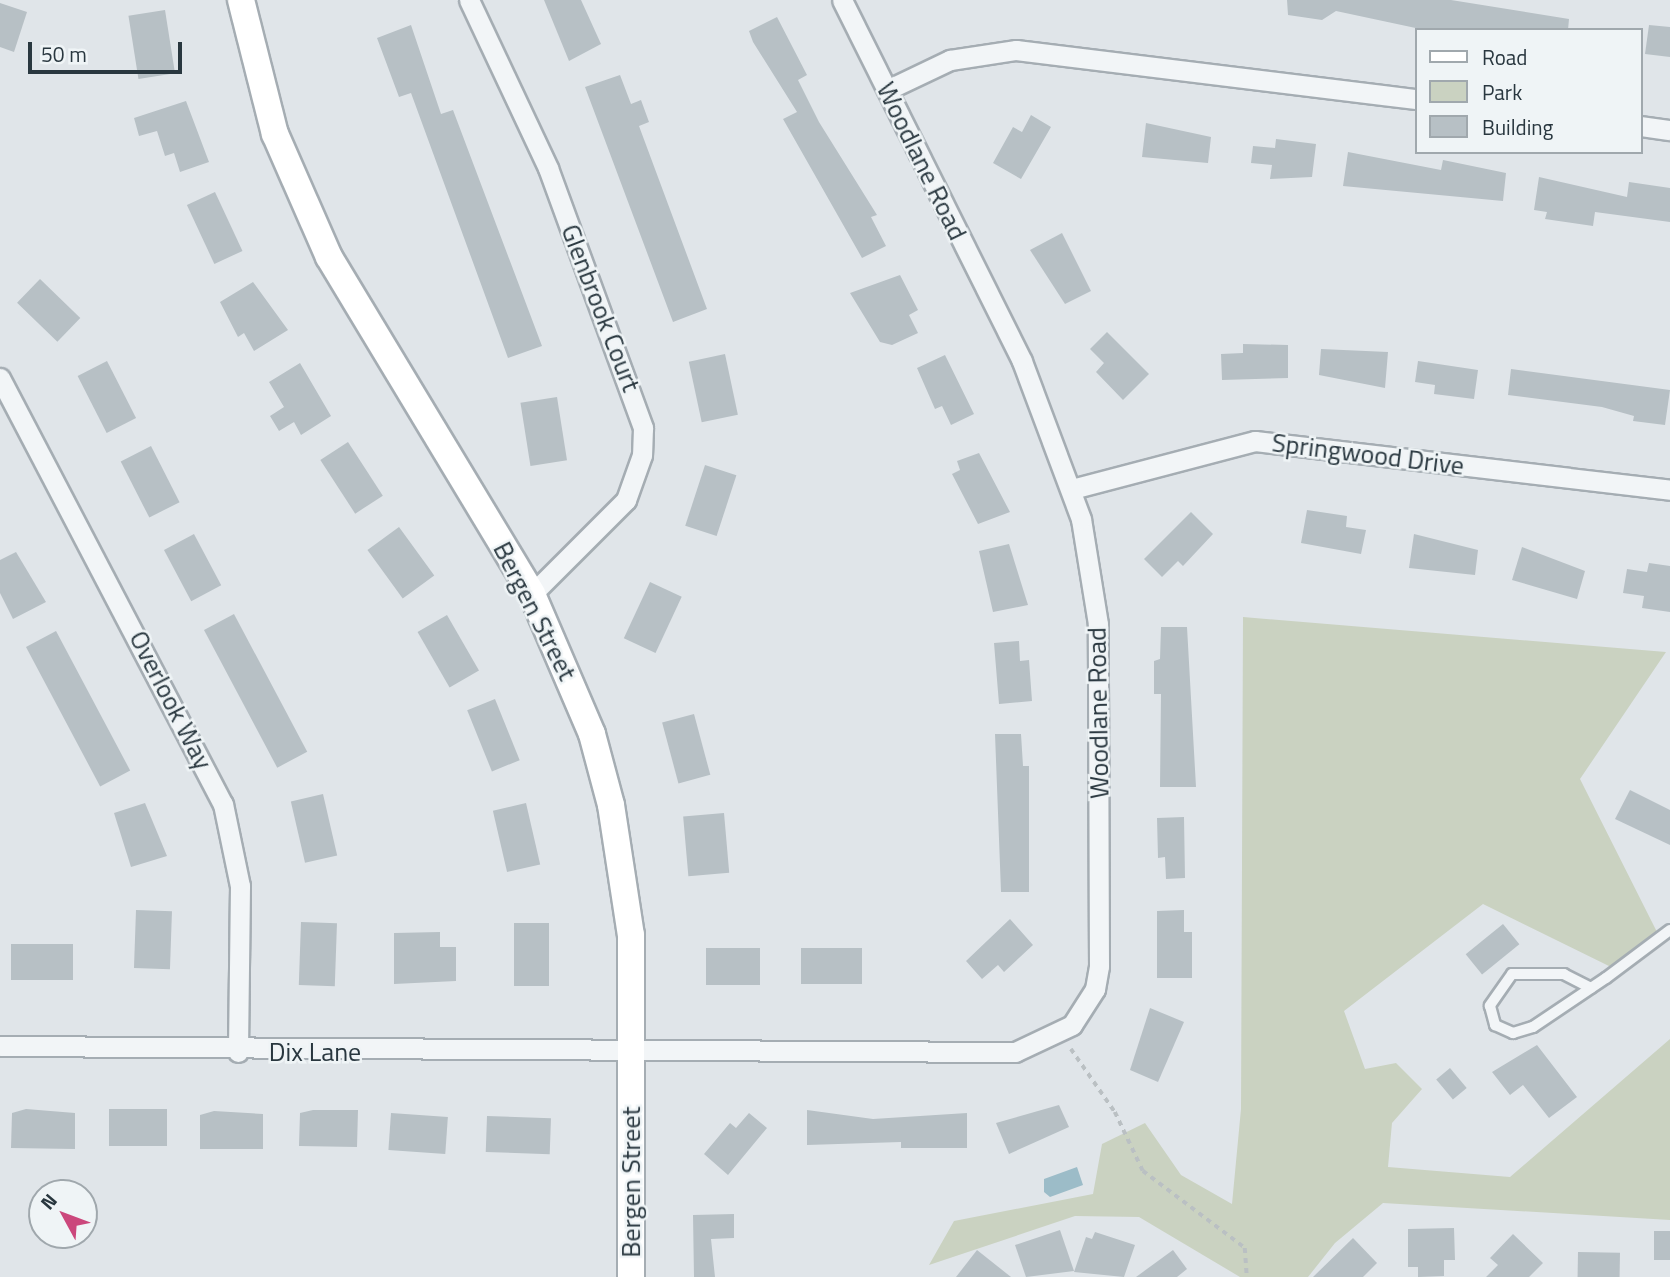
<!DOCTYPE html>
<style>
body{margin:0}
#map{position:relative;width:1670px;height:1277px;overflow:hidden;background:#e0e5e9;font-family:"Titillium Web",sans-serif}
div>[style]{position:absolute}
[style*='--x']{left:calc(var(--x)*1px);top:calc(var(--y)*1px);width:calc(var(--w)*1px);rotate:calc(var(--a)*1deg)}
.green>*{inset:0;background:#cad2c1}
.water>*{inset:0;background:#9cbcc8}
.building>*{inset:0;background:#b7c0c5;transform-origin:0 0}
.path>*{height:3.5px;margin-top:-1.75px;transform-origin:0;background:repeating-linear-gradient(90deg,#bac0c3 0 5px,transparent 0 10px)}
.roads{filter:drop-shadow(2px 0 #a5adb3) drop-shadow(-2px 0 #a5adb3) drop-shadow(0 2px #a5adb3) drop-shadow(0 -2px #a5adb3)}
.lane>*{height:10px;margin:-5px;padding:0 5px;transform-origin:5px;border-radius:5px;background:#f2f5f7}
.street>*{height:19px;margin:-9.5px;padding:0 9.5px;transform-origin:9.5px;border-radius:9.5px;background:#f2f5f7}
.secondary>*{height:26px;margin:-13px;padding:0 13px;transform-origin:13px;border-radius:13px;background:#fff}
span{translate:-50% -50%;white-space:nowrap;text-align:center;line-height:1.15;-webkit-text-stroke:5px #eff4f6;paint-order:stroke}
.street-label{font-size:26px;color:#29373f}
.legend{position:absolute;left:1415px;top:28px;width:228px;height:126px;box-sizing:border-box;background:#eff4f6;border:2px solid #a0a8ad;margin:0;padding:9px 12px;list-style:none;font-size:21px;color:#29373f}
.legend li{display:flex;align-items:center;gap:14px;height:35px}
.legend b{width:35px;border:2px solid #a0a8ad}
.north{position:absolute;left:28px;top:1179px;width:70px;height:70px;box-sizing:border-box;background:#eff4f6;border:2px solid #a0a8ad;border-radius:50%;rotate:311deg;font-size:19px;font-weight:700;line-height:28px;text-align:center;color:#29373f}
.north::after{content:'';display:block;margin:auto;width:24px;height:32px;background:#cb477c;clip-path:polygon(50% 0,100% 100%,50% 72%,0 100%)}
.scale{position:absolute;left:28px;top:42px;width:154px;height:32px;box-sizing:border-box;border:4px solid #29373f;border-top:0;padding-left:9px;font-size:21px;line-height:24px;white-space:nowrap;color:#29373f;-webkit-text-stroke:5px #eff4f6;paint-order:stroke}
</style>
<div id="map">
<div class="green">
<div style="clip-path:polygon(1243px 617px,1666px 652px,1580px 779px,1657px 932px,1613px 968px,1483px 904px,1344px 1011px,1365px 1069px,1396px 1063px,1422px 1089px,1392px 1123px,1388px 1167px,1510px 1177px,1670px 1039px,1670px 1220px,1383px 1203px,1335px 1243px,1308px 1277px,1240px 1277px,1139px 1217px,1075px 1216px,929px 1265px,954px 1221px,1093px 1194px,1102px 1144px,1145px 1123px,1181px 1175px,1232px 1204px,1241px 1109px)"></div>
</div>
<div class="water">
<div style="clip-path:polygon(1077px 1167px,1083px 1185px,1050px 1197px,1044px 1192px,1044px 1179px)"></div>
</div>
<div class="building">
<div style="clip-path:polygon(544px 0,581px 0,601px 44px,569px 61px)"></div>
<div style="clip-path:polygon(1287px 0,1451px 0,1569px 19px,1568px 30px,1425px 30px,1336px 11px,1322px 20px,1288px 15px)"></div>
<div style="clip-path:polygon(0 3px,27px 12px,14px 52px,0 47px)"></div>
<div style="left:165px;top:10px;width:64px;height:37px;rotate:81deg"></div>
<div style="clip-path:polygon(777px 17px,807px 75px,798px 80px,819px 122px,877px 215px,871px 217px,886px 246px,862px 258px,783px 119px,797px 112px,753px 42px,749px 31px)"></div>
<div style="clip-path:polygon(411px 25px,441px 114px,453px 110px,542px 346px,508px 358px,411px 93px,399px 97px,377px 38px)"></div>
<div style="clip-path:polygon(1649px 25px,1670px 27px,1670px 57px,1645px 54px)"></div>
<div style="clip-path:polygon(620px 75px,631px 104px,641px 100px,649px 122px,639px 126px,707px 309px,673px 322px,585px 87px)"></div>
<div style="clip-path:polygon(186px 101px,209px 162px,180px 172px,174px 153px,165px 156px,157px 131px,139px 136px,134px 118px)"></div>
<div style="clip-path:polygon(1031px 115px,1051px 127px,1021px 179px,993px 163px,1013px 127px,1022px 132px)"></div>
<div style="clip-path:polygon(1146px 123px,1211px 137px,1208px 163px,1142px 157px)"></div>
<div style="clip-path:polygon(1276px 139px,1316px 144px,1312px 177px,1270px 179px,1272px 165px,1251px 163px,1253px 146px,1275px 148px)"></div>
<div style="clip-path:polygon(1348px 152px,1441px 170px,1443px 160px,1506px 173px,1503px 201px,1343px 186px)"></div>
<div style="clip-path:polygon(1539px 177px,1627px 197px,1629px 182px,1670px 188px,1670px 222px,1595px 212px,1593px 226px,1545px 219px,1547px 212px,1534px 210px)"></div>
<div style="left:215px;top:192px;width:65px;height:31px;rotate:65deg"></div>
<div style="clip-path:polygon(1062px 233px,1091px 291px,1065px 304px,1030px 250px)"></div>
<div style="clip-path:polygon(900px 275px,918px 310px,909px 315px,918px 333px,892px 345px,880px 342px,850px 293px)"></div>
<div style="left:40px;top:279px;width:56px;height:33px;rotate:44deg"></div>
<div style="clip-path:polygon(253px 282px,288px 330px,254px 351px,244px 333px,238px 337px,220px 302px)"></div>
<div style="clip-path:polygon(1107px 332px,1149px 374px,1123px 400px,1096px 372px,1104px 363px,1090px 349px)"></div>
<div style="clip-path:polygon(1243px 344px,1288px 345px,1288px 378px,1222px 380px,1221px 354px,1243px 353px)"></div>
<div style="clip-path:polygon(1321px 349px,1388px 352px,1385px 388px,1319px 375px)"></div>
<div style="left:725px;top:354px;width:62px;height:37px;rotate:78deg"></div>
<div style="clip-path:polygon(945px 355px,974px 414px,951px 425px,942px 406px,935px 409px,917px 368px)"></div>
<div style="left:107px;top:361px;width:64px;height:33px;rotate:63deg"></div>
<div style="clip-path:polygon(1418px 361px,1478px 370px,1474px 399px,1434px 394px,1435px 385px,1415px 382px)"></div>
<div style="clip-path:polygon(300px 363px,331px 416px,301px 435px,294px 422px,279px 431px,270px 416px,284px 407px,269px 382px)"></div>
<div style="clip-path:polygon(1511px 369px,1670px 390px,1665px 425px,1633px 421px,1634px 416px,1602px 407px,1508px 395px)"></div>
<div style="left:557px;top:397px;width:64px;height:37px;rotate:81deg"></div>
<div style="left:348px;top:442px;width:64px;height:33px;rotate:57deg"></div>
<div style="left:151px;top:446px;width:63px;height:34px;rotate:63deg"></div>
<div style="clip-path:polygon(979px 453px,1010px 512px,978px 524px,952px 474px,960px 470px,957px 461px)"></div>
<div style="left:705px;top:465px;width:33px;height:64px;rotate:18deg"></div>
<div style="clip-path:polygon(1307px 510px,1347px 516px,1346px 527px,1366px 530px,1361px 554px,1301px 543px)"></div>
<div style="clip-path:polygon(1191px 512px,1213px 534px,1183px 566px,1178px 561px,1162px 577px,1144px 559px)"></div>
<div style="left:399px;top:527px;width:60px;height:39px;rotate:54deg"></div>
<div style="left:194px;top:534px;width:58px;height:34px;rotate:62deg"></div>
<div style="clip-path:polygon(1414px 534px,1478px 550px,1475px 575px,1409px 568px)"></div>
<div style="clip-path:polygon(1009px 544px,1028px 605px,993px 612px,979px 551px)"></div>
<div style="clip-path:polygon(1522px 547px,1585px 571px,1577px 599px,1512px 580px)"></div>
<div style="clip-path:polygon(16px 552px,46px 602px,13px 619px,0 593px,0 560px)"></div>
<div style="clip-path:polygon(1649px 563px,1670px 566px,1670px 612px,1642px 608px,1644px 596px,1623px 593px,1627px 569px,1647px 572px)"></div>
<div style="left:650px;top:582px;width:35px;height:62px;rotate:25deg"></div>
<div style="left:234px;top:614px;width:156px;height:34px;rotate:62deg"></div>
<div style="left:447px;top:615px;width:64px;height:34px;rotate:60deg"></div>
<div style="clip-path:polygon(1161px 627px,1187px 627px,1196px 787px,1160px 787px,1161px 694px,1154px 694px,1154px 661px,1160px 659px)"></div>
<div style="left:56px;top:631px;width:158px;height:34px;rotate:62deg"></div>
<div style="clip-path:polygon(1019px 641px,1020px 661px,1029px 660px,1032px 701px,999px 704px,994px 643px)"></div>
<div style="left:495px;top:699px;width:66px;height:30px;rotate:68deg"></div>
<div style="left:694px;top:714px;width:63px;height:33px;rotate:75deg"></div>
<div style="clip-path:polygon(995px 734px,1021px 734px,1023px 766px,1029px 766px,1029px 892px,1001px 892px)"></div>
<div style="clip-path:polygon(1630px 790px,1670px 810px,1670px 845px,1615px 819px)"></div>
<div style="left:323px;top:794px;width:63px;height:33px;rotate:77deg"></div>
<div style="clip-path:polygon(145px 803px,167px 856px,131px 867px,114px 813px)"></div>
<div style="left:526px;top:803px;width:63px;height:34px;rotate:77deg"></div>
<div style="left:724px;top:813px;width:60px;height:41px;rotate:85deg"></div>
<div style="clip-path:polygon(1184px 817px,1185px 878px,1166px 879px,1165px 857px,1158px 858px,1157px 818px)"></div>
<div style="left:136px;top:910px;width:36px;height:58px;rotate:2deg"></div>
<div style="clip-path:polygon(1184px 910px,1184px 932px,1192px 932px,1192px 978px,1157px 978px,1157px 911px)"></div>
<div style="clip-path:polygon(1010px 919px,1033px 945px,1004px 972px,998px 965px,982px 979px,966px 961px)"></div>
<div style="left:301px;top:922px;width:36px;height:63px;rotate:2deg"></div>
<div style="left:514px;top:923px;width:35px;height:63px"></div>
<div style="left:1503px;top:924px;width:26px;height:48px;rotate:51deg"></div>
<div style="clip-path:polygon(440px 932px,440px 947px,456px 947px,456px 981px,394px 984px,394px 933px)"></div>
<div style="left:11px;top:944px;width:62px;height:36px"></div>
<div style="left:706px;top:948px;width:54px;height:37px"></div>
<div style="left:801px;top:948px;width:61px;height:36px"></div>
<div style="clip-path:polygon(1150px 1008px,1184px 1022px,1158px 1082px,1130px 1070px)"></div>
<div style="clip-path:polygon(1537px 1045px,1577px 1097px,1549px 1118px,1523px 1085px,1510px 1095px,1492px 1072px)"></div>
<div style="left:1450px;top:1068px;width:26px;height:18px;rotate:50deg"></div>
<div style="clip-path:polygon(1059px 1105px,1069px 1127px,1009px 1154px,996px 1123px)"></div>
<div style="clip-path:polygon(26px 1109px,75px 1113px,75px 1149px,11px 1148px,12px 1113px)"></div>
<div style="left:167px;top:1109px;width:37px;height:58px;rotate:90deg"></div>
<div style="clip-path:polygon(313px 1110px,358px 1110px,357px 1147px,299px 1146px,300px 1113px)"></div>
<div style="clip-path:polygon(807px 1110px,873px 1119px,967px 1113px,967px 1148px,901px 1148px,901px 1142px,807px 1145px)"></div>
<div style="clip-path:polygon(214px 1111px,263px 1114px,263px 1149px,200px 1149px,200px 1115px)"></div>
<div style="left:391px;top:1113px;width:57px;height:37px;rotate:4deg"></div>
<div style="clip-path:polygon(749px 1113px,767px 1128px,728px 1175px,704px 1154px,730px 1123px,736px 1128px)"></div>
<div style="left:487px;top:1116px;width:64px;height:36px;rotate:2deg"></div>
<div style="clip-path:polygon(734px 1214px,734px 1238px,711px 1239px,715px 1277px,694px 1277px,693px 1215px)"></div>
<div style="clip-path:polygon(1454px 1228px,1455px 1260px,1444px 1260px,1444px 1276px,1418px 1277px,1418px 1267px,1408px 1267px,1408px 1229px)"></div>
<div style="clip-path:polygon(1060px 1230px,1074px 1271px,1026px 1277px,1015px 1245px)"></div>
<div style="left:1654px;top:1231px;width:16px;height:29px"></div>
<div style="clip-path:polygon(1095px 1232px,1135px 1245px,1124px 1277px,1074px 1272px,1086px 1237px,1092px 1239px)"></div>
<div style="clip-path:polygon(1513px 1234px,1543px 1263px,1529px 1277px,1486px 1277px,1498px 1265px,1490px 1258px)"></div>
<div style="clip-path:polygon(1353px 1238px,1377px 1263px,1363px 1277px,1313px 1277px)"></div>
<div style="clip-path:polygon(977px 1250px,1011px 1277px,956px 1277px)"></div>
<div style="clip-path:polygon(1173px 1250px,1187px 1269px,1177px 1277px,1136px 1277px)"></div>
<div style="left:1578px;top:1252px;width:42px;height:25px;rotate:1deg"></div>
</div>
<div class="path">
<div style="--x:1071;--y:1049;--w:77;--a:55.1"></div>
<div style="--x:1115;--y:1112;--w:65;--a:64.6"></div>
<div style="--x:1143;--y:1171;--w:128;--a:37"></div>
<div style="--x:1245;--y:1248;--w:29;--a:86"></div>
</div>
<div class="roads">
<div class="lane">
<div style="--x:1591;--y:988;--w:30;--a:-153"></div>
<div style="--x:1564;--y:974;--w:52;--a:180"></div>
<div style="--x:1512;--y:974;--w:39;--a:125"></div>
<div style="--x:1490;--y:1006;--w:20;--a:75"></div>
<div style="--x:1495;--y:1025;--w:20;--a:24"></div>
<div style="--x:1513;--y:1033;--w:21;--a:-17"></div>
<div style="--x:1533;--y:1027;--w:88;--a:-33.9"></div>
<div style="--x:1606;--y:978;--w:80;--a:-36.9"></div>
</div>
<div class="street">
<div style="--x:469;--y:0;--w:186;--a:64.8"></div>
<div style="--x:548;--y:168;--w:277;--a:69.9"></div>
<div style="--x:643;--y:428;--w:27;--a:92"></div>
<div style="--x:642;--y:455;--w:48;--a:109.6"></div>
<div style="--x:626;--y:500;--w:133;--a:135"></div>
<div style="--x:887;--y:90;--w:70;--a:-25.5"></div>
<div style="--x:950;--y:60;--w:67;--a:-8.6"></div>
<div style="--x:1016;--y:50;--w:403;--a:7"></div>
<div style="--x:1640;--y:126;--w:30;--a:8"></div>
<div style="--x:0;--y:378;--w:481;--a:62.4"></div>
<div style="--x:223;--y:804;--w:84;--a:78.3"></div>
<div style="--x:240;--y:886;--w:166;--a:90.7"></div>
<div style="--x:1072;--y:489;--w:189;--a:-14.7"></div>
<div style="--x:1255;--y:441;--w:418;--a:6.7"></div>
<div style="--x:0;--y:1046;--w:1015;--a:0.34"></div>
<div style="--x:1015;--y:1052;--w:63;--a:-25.3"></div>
<div style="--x:1072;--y:1025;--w:43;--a:-57.4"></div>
<div style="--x:1095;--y:989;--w:23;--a:-80"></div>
<div style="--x:1099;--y:966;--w:342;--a:-90.2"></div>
<div style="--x:1098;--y:624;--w:106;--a:-99.2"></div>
<div style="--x:1081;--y:519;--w:169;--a:-110.5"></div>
<div style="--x:1022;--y:361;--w:403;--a:-116.5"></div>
</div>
<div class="secondary">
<div style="--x:241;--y:0;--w:138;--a:75.8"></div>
<div style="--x:275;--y:134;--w:134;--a:66.3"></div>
<div style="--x:329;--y:257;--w:393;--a:58.9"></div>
<div style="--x:532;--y:594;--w:152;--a:66.8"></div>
<div style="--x:592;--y:734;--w:73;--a:75"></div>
<div style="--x:611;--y:805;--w:132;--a:81.3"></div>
<div style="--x:631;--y:935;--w:342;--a:90"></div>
</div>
</div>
<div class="street-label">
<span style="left:922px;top:161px;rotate:64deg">Woodlane Road</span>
<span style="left:601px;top:308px;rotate:69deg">Glenbrook Court</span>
<span style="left:1368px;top:454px;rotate:7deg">Springwood Drive</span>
<span style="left:535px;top:611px;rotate:63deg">Bergen Street</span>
<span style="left:171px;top:700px;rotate:63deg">Overlook Way</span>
<span style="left:1098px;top:713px;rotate:-91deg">Woodlane Road</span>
<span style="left:315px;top:1052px">Dix Lane</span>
<span style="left:631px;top:1182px;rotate:-90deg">Bergen Street</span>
</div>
<ul class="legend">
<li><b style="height:9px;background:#fff"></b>Road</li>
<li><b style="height:19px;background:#cad2c1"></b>Park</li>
<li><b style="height:19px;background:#b7c0c5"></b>Building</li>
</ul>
<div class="north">N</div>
<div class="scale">50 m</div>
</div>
